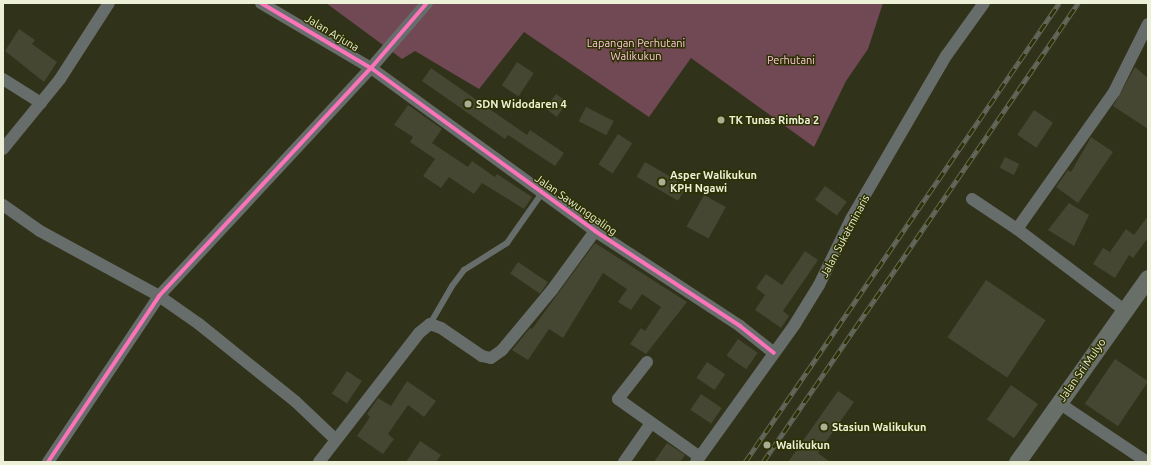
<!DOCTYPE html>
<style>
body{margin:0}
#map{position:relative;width:1151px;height:465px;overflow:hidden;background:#30321a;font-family:Ubuntu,sans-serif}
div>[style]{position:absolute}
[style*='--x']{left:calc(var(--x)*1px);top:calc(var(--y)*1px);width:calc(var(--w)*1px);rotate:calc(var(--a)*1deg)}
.green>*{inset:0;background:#704955}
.building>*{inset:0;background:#454732;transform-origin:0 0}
.service>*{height:6px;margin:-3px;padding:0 3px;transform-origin:3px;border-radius:3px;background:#676d6a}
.minor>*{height:12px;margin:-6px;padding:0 6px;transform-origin:6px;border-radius:6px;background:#676d6a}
.secondary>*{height:17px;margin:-8.5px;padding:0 8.5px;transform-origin:8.5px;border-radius:8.5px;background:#686e68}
.rail>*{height:4.5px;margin-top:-2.25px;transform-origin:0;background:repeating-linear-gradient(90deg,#2e3203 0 9px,#64685b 0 18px);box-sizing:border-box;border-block:1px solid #64685b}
.cycleway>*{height:4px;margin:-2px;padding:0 2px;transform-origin:2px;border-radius:2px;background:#fb73b8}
.dots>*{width:11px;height:11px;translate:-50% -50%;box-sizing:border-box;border:2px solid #2e3203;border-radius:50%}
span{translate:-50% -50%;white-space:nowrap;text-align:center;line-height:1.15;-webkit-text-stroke:3px #2e3203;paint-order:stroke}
.street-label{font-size:11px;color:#ecf0d7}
.park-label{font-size:11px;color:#fcc6da}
.poi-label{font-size:11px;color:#ecf0d7;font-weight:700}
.left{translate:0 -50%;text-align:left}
.frame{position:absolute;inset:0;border:4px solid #ecf0d7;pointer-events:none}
</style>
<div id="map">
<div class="green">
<div style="clip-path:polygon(326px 3px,883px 3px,868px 49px,846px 81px,814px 147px,691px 58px,649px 117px,524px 32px,479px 89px,415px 51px,402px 59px)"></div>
</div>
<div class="building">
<div style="clip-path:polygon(19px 29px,35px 40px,32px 44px,57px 62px,44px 82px,5px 51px)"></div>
<div style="left:517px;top:62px;width:20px;height:28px;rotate:33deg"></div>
<div style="clip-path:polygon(1135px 67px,1148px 78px,1148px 129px,1113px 106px)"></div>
<div style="clip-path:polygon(431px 68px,527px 135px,530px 130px,564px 153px,555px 166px,508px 135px,505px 139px,422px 81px)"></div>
<div style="left:556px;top:94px;width:14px;height:18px;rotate:36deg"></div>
<div style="clip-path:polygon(408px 105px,442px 129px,432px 143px,468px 167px,472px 161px,495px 177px,497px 174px,532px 197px,524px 209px,482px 183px,474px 194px,449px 177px,441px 188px,423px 176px,435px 159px,410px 142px,413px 137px,394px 125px)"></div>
<div style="left:586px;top:107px;width:31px;height:16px;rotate:27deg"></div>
<div style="left:1034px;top:110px;width:23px;height:30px;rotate:34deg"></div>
<div style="left:618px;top:134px;width:17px;height:36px;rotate:33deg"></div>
<div style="clip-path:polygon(1091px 137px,1113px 152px,1078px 203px,1056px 187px,1068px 170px,1071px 172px)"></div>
<div style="left:1005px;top:157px;width:16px;height:12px;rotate:27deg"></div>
<div style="left:645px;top:162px;width:48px;height:17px;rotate:30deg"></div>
<div style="left:825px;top:186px;width:27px;height:17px;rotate:36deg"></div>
<div style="left:704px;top:195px;width:25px;height:36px;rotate:29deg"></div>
<div style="clip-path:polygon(1069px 203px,1089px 215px,1074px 246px,1048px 230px)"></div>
<div style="clip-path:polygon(1148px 216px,1148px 238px,1133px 258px,1129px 255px,1115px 278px,1093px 264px,1103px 248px,1110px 252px,1126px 229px,1134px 235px)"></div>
<div style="clip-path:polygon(595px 243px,687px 302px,646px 354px,630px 344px,641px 328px,645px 331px,661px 307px,642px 294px,631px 310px,618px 302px,627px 289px,603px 273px,563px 338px,549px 329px,528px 360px,512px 350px,530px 328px,532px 329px)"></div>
<div style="clip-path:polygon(805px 251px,818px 260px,783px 311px,789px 316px,781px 328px,755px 310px,765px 295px,756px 288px,766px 274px,782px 285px)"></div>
<div style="left:518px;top:262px;width:36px;height:14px;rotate:34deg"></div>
<div style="left:986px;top:280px;width:72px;height:69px;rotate:34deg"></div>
<div style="left:738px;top:339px;width:24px;height:20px;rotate:35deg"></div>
<div style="left:1115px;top:359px;width:40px;height:54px;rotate:34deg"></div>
<div style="left:707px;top:362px;width:22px;height:19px;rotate:34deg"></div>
<div style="left:347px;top:371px;width:18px;height:27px;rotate:34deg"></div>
<div style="clip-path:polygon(407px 381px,436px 401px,424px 417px,408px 405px,388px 434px,394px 439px,383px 454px,357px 436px,370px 417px,367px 414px,378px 398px,391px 406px)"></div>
<div style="left:1011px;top:385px;width:33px;height:42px;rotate:35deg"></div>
<div style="clip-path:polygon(838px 391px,854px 402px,818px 453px,830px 462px,788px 462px)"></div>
<div style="left:701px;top:394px;width:25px;height:19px;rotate:34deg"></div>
<div style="clip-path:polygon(420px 441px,441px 455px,436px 462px,406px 462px)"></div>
<div style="clip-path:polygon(667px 443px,685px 455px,680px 462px,654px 462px)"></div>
</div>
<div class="service">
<div style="--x:430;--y:324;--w:44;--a:-59.9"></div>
<div style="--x:452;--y:286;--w:20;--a:-53"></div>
<div style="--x:464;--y:270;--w:51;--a:-32.1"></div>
<div style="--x:507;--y:243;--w:61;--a:-55"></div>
</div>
<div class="minor">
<div style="--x:261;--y:3;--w:128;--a:30.6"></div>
<div style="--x:371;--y:68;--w:277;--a:36"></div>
<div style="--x:595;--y:231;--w:173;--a:33.2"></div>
<div style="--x:740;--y:326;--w:43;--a:38.5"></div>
<div style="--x:3;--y:79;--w:45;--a:32.3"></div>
<div style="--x:3;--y:149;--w:90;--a:-50.8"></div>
<div style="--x:60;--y:79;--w:90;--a:-57.2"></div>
<div style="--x:972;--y:199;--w:54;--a:33.7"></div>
<div style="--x:1017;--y:229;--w:134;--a:37.1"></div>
<div style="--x:3;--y:205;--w:45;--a:35.1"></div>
<div style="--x:40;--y:231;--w:136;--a:28.6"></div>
<div style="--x:159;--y:296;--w:49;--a:35"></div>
<div style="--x:199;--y:324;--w:124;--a:38.8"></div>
<div style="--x:296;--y:402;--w:54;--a:43.5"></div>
<div style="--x:1017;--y:229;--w:168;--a:-54.7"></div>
<div style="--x:1114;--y:92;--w:76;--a:-63.4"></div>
<div style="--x:647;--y:362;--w:47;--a:128.1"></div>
<div style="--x:618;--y:399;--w:100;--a:35.3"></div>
<div style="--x:1059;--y:403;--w:106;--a:33.8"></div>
<div style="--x:48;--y:462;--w:200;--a:-56.2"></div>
<div style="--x:159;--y:296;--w:311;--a:-47.1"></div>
<div style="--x:371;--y:68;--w:86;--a:-49.3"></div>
<div style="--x:319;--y:462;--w:163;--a:-52.2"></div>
<div style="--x:419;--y:333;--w:14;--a:-39"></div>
<div style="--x:430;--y:324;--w:12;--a:20"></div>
<div style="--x:441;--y:328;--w:50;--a:34.3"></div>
<div style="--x:482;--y:356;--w:9;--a:13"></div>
<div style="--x:491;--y:358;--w:14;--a:-36"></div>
<div style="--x:502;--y:350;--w:78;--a:-50.2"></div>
<div style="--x:552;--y:290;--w:73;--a:-53.9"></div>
<div style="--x:624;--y:462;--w:47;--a:-55.3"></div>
<div style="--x:696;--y:462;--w:170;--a:-54.3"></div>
<div style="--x:795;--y:324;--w:46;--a:-58.4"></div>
<div style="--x:819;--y:285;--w:73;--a:-64.1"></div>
<div style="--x:851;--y:219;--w:189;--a:-59.8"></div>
<div style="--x:946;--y:56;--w:65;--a:-54.4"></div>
</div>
<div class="secondary">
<div style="--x:1017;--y:462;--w:226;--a:-54.6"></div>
</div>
<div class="rail">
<div style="--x:745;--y:462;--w:556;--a:-55.62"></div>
<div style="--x:763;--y:462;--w:557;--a:-55.54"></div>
</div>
<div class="cycleway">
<div style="--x:261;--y:3;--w:128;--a:30.6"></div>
<div style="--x:371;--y:68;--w:277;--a:36"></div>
<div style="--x:595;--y:231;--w:173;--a:33.2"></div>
<div style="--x:740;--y:326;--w:43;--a:38.5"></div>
<div style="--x:48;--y:462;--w:200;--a:-56.2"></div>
<div style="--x:159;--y:296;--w:311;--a:-47.1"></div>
<div style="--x:371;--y:68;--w:86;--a:-49.3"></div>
</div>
<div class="dots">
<div style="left:468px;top:104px;background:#aaae95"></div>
<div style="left:721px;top:120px;background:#aaae95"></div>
<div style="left:662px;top:182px;background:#aaae95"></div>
<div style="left:824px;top:427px;background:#aaae95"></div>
<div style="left:767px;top:445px;background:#aaae95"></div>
</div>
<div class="street-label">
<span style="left:332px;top:33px;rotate:31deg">Jalan Arjuna</span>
<span style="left:576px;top:205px;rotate:35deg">Jalan Sawunggaling</span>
<span style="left:845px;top:236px;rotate:-62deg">Jalan Sukatminaris</span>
<span style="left:1082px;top:370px;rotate:-55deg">Jalan Sri Mulyo</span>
</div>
<div class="park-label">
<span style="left:636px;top:50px">Lapangan Perhutani<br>Walikukun</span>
<span style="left:791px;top:60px">Perhutani</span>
</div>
<div class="poi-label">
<span class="left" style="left:476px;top:104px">SDN Widodaren 4</span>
<span class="left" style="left:729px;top:120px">TK Tunas Rimba 2</span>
<span class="left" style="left:670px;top:182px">Asper Walikukun<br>KPH Ngawi</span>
<span class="left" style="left:832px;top:427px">Stasiun Walikukun</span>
<span class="left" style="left:776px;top:445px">Walikukun</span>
</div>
<div class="frame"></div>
</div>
